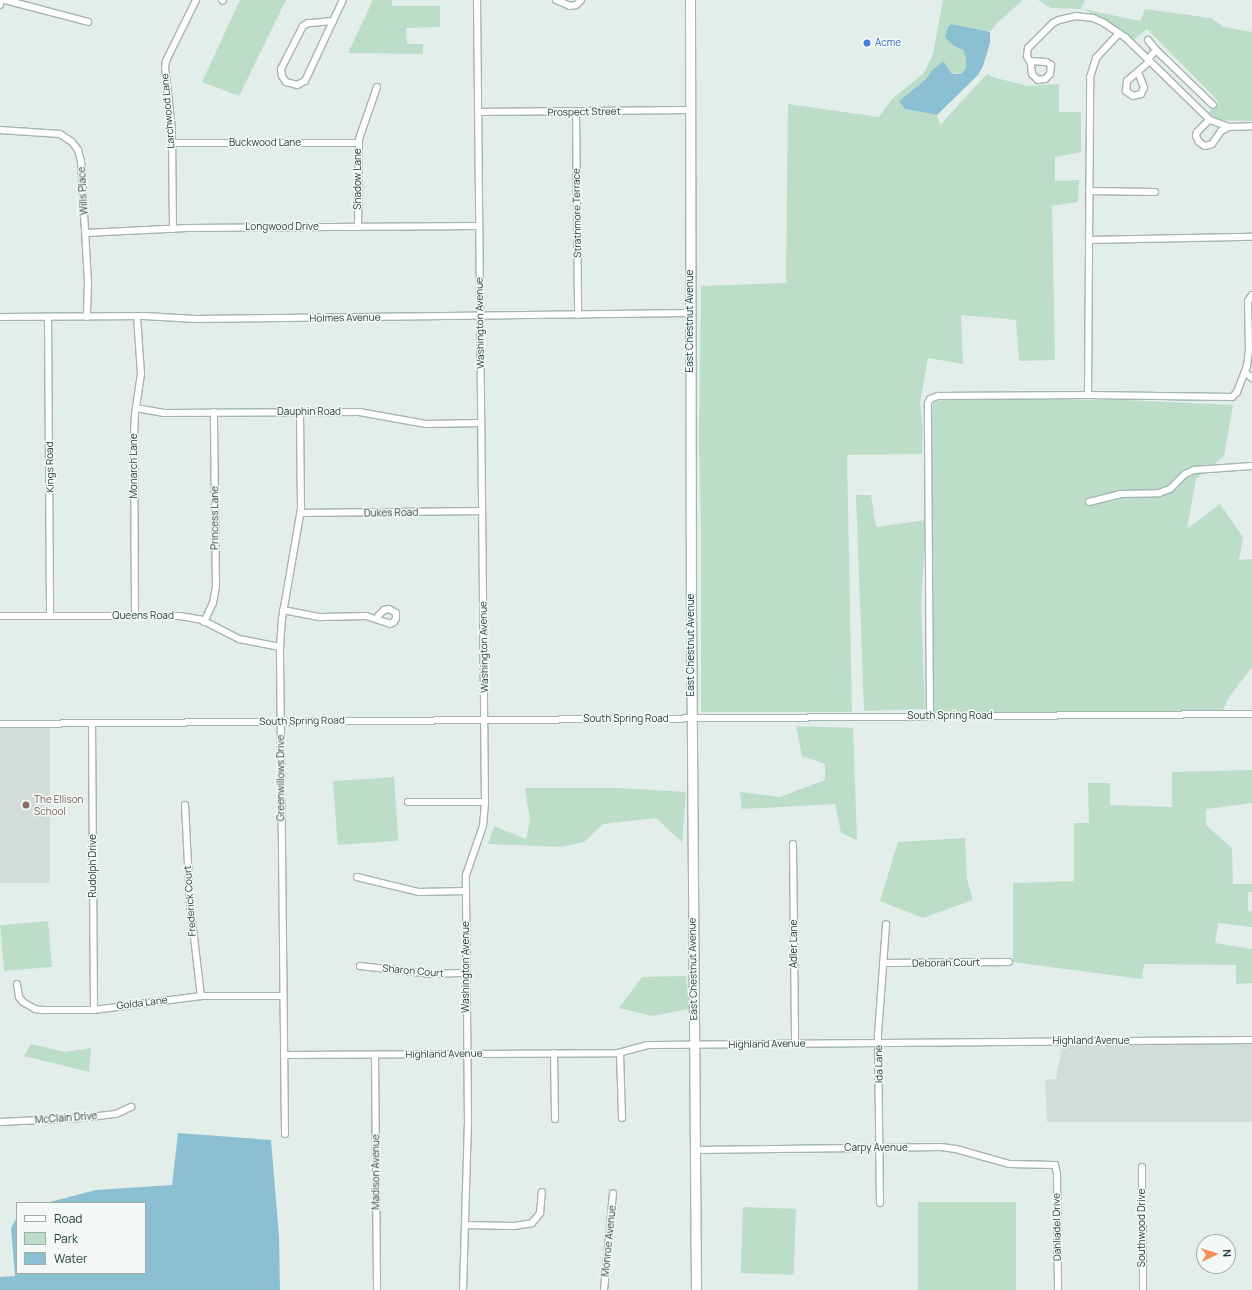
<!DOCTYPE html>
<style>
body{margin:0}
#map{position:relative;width:1252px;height:1290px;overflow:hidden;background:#e3ede9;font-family:Manrope,sans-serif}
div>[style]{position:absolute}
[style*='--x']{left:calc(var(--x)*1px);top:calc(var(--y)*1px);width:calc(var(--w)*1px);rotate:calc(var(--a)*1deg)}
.built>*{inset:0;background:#d1ddd9;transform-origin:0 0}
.green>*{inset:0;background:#bcdec8;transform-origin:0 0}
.water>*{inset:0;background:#8bc0d2}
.roads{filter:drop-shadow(1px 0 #a5b5b1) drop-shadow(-1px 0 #a5b5b1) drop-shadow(0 1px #a5b5b1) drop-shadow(0 -1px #a5b5b1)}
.street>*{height:6px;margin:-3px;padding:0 3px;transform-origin:3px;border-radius:3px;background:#fff}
.secondary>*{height:9px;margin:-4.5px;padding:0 4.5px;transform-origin:4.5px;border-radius:4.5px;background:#fff}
.dots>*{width:11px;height:11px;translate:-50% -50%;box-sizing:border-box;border:2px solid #f4f9f7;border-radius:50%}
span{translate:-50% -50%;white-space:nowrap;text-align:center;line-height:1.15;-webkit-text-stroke:3px #f4f9f7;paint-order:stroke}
.shop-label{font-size:10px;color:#366cbe}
.left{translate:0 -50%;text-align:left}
.street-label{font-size:10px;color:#223e3a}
.education-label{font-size:10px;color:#785e54}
.legend{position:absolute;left:16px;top:1202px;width:130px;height:72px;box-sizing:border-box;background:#f4f9f7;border:1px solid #a0aeab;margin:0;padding:5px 7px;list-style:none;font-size:12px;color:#223e3a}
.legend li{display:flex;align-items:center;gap:8px;height:20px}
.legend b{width:20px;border:1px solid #a0aeab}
.north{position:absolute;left:1196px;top:1234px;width:40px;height:40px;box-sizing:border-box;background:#f4f9f7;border:1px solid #a0aeab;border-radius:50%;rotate:86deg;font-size:11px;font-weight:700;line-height:16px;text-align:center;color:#223e3a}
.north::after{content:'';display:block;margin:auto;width:14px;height:18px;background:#f28f5b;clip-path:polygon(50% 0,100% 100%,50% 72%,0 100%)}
</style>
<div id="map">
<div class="built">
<div style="left:0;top:728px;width:50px;height:155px"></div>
<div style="clip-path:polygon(1252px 1039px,1252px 1122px,1047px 1122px,1045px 1080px,1056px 1079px,1063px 1041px)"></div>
</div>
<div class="green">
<div style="clip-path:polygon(240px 0,286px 0,239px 96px,202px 82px)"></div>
<div style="clip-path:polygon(373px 0,392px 0,392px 6px,440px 6px,440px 27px,406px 28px,407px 44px,423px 44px,423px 54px,348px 53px)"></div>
<div style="clip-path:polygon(943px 0,1023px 0,997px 23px,990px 32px,952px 24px,954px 46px,963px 50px,966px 59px,966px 68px,961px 74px,951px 73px,944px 62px,932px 70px,926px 79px,899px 101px,905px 109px,937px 115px,940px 125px,987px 74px,996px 78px,1028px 86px,1059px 84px,1059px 112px,1081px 112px,1081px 152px,1055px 157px,1055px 181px,1079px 180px,1078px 202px,1052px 206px,1055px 360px,1019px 361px,1016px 320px,961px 315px,963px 364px,928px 358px,920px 403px,923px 427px,922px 454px,847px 455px,852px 712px,701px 712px,701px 534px,699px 440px,701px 286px,786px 283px,788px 104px,879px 117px,892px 99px,924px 73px,933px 54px)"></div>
<div style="clip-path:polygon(1038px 0,1085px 0,1081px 9px,1051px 8px)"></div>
<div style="clip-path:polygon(1083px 9px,1140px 21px,1145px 9px,1211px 18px,1224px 27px,1252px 32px,1252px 121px,1215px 120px,1206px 115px,1219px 102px,1147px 29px,1132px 41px,1112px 24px)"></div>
<div style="clip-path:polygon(943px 399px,1124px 400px,1233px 405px,1224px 456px,1196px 479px,1187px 529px,1220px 504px,1243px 537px,1239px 560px,1252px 559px,1252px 667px,1229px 697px,1222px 712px,933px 713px,932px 416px,933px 403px)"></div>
<div style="clip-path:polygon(856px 495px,871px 495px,876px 527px,926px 520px,921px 605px,925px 709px,864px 711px)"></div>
<div style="clip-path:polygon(796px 726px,853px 728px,857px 840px,841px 833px,835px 804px,742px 809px,740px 792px,780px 797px,825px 780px,825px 764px,802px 756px)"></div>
<div style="clip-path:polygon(1252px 770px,1252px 803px,1206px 809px,1206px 825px,1232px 848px,1233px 884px,1252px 884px,1252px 892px,1248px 892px,1248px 911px,1252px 912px,1252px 927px,1218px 923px,1215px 943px,1252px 949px,1252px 983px,1236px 984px,1236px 965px,1144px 964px,1142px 979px,1013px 962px,1013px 883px,1074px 881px,1074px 823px,1089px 823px,1088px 783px,1110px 783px,1110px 805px,1172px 807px,1172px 772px)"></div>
<div style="left:394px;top:777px;width:64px;height:61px;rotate:86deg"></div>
<div style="clip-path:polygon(525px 788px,620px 788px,686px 792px,682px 842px,656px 818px,603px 824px,584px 842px,561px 847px,488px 844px,494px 826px,526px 839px,530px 821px)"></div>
<div style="clip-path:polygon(965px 838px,967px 879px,973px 900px,923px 918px,880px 901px,898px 842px)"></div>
<div style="left:48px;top:921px;width:46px;height:48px;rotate:85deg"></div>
<div style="clip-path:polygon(686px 976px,689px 1009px,652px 1016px,619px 1008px,642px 977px)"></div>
<div style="clip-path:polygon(31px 1044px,65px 1052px,91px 1048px,89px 1072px,24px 1056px)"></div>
<div style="left:918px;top:1202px;width:98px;height:89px"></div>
<div style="left:743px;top:1207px;width:53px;height:66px;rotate:2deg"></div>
</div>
<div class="water">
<div style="clip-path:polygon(952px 24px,990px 32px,990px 43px,983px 66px,978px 75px,937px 115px,905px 109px,899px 101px,926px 79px,932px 70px,941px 63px,944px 62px,951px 73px,955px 74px,961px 74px,966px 68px,966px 59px,963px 50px,954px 46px,945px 37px,948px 27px)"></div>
<div style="clip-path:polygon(178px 1133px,271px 1140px,279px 1237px,280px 1290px,0 1290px,0 1277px,15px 1276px,11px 1228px,17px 1217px,17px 1273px,145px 1273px,145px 1203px,46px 1203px,96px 1190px,172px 1185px)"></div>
</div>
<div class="roads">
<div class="street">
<div style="--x:5;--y:0;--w:86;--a:14.8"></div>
<div style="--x:222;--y:0;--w:1;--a:45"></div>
<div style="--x:556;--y:0;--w:15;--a:23"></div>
<div style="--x:570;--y:6;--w:6;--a:-9"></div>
<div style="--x:576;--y:5;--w:7;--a:-45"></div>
<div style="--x:0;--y:5;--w:5;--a:-79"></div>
<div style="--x:333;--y:21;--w:25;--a:175"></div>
<div style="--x:308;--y:23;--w:6;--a:149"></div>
<div style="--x:303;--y:26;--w:48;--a:117.1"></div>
<div style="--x:281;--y:69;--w:7;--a:82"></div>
<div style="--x:282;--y:76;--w:7;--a:56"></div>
<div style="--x:286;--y:82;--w:11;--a:15"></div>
<div style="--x:297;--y:85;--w:9;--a:-27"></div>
<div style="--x:305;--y:81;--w:66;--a:-65"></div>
<div style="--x:333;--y:21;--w:23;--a:-65"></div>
<div style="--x:1148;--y:40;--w:13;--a:51"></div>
<div style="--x:1156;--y:50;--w:12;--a:132"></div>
<div style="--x:1156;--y:50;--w:79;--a:44"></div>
<div style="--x:1030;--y:61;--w:16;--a:4"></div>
<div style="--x:1046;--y:62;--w:6;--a:31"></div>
<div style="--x:1051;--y:65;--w:9;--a:96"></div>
<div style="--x:1050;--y:74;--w:7;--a:135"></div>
<div style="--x:1045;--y:79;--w:7;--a:172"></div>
<div style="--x:1038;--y:80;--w:8;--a:-135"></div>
<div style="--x:1032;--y:74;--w:10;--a:-96"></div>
<div style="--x:1031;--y:64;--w:9;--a:-117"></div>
<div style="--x:1027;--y:56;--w:8;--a:-83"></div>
<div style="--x:1028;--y:48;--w:35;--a:-45"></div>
<div style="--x:1053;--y:23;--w:7;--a:-27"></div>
<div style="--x:1059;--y:20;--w:17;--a:-13"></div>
<div style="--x:1076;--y:16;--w:17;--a:7"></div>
<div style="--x:1093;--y:18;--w:12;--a:24"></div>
<div style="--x:1104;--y:23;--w:25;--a:34"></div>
<div style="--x:1125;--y:37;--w:119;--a:44.3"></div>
<div style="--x:1210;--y:120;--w:20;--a:20"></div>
<div style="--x:1229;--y:127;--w:23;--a:-2"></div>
<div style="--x:1138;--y:72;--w:17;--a:69"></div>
<div style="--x:1144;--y:88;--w:7;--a:117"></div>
<div style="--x:1141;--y:94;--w:8;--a:166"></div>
<div style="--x:1133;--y:96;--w:9;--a:-144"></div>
<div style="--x:1126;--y:91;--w:10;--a:-84"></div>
<div style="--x:1127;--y:81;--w:30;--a:-41"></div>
<div style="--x:478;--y:112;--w:212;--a:-0.5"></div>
<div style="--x:576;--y:112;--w:203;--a:89.4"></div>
<div style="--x:1209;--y:120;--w:17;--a:135"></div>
<div style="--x:1197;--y:132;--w:4;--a:104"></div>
<div style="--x:1196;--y:136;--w:7;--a:63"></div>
<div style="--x:1199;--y:142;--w:7;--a:34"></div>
<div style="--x:1205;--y:146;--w:7;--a:-16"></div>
<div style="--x:1212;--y:144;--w:16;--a:-55"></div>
<div style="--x:1221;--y:131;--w:9;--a:-27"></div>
<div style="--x:0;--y:130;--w:60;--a:3.8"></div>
<div style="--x:60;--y:134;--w:14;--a:34"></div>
<div style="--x:72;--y:142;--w:10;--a:53"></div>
<div style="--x:78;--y:150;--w:11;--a:75"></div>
<div style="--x:81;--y:161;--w:123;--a:86.7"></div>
<div style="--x:88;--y:284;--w:33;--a:92"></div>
<div style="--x:172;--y:143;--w:186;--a:0"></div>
<div style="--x:1089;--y:191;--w:66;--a:0.9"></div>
<div style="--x:358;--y:227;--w:88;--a:-89.3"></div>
<div style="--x:359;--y:139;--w:55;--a:-70.9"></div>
<div style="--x:173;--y:229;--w:100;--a:-90.6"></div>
<div style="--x:172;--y:129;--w:61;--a:-96.5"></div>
<div style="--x:165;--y:68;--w:7;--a:-82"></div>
<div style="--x:166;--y:61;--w:68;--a:-63.8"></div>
<div style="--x:85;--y:233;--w:102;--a:-2.8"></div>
<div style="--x:187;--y:228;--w:292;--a:-0.4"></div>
<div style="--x:1089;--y:240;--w:163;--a:-1.1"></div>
<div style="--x:0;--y:317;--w:144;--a:-0.4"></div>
<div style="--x:144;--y:316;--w:52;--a:3.3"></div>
<div style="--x:196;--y:319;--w:494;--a:-0.7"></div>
<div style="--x:48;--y:317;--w:299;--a:89.6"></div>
<div style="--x:1245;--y:372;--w:9;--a:41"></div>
<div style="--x:1088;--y:395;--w:318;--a:-89.6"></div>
<div style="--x:1090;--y:77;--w:20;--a:-72"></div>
<div style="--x:1096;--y:58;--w:34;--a:-47"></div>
<div style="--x:136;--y:408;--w:27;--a:10"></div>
<div style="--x:163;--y:413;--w:196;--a:-0.3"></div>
<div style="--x:359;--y:412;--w:68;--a:10.2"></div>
<div style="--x:426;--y:424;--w:55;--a:-1"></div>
<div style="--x:1089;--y:502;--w:32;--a:-14"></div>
<div style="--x:1120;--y:494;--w:39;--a:-1"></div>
<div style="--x:1159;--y:493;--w:12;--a:-20"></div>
<div style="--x:1170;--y:489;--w:21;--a:-45"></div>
<div style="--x:1185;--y:474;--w:10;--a:-24"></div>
<div style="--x:1194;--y:470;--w:58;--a:-3.9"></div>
<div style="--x:300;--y:513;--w:182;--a:-0.6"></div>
<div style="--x:283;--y:610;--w:38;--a:11"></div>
<div style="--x:320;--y:617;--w:46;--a:-1.2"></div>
<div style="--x:366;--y:616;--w:25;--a:18"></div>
<div style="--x:390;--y:624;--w:4;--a:-27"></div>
<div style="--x:394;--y:622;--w:4;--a:-63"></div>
<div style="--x:396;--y:618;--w:5;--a:-90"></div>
<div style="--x:396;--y:613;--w:8;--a:-150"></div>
<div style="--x:389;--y:609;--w:5;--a:169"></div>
<div style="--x:384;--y:610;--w:8;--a:135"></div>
<div style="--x:0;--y:616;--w:180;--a:0"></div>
<div style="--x:180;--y:616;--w:22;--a:10"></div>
<div style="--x:202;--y:620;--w:42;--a:27.2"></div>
<div style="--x:239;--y:639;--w:42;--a:11"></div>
<div style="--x:135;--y:616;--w:182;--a:-90.3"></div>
<div style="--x:134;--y:434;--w:20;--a:-87"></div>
<div style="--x:135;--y:414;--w:40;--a:-81.5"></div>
<div style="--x:141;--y:374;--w:58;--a:-93.9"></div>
<div style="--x:204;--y:622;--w:21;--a:-65"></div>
<div style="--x:213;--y:603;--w:17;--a:-80"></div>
<div style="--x:216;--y:586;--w:174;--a:-90.7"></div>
<div style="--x:930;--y:716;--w:313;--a:-90.4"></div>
<div style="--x:928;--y:403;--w:4;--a:-63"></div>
<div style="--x:930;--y:399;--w:9;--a:-21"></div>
<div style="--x:938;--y:396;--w:150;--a:-0.4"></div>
<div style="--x:1088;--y:395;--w:144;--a:0.8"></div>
<div style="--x:1232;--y:397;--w:7;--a:-45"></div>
<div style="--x:1237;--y:392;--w:28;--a:-69"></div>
<div style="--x:1247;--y:366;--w:16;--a:-83"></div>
<div style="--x:1249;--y:350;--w:49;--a:-91.2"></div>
<div style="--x:1248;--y:301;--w:7;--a:-56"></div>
<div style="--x:92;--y:723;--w:287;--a:89.6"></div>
<div style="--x:0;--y:724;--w:1252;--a:-0.46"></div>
<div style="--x:408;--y:802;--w:77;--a:0"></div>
<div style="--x:185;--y:805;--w:98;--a:87.1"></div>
<div style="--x:190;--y:903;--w:94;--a:83.3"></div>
<div style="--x:793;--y:844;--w:200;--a:89.4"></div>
<div style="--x:357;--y:877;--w:64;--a:13.6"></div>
<div style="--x:419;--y:892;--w:46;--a:-1.2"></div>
<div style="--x:883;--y:963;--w:126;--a:-0.5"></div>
<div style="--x:360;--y:966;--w:72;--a:6.3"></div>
<div style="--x:432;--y:974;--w:34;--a:-2"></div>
<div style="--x:17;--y:984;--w:13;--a:81"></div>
<div style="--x:19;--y:997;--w:6;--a:51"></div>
<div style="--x:23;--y:1002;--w:14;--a:30"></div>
<div style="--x:35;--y:1009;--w:8;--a:7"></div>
<div style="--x:43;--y:1010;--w:51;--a:0"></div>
<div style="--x:94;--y:1010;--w:108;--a:-7.5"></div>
<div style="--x:201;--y:996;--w:82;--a:0"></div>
<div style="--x:554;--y:1053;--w:66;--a:89.1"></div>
<div style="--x:620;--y:1053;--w:65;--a:88.2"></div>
<div style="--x:284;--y:1055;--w:334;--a:-0.3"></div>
<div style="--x:618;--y:1053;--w:30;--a:-15"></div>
<div style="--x:647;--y:1045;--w:8;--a:0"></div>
<div style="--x:655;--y:1045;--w:597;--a:-0.48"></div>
<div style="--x:375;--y:1055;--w:235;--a:89.5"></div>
<div style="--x:0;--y:1122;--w:82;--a:-2.8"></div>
<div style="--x:82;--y:1118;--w:34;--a:-7"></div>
<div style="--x:116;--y:1114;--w:17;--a:-25"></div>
<div style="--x:285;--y:1134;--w:487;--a:-90.6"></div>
<div style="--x:280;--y:647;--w:28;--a:-86"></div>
<div style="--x:282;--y:619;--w:112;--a:-80.2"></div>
<div style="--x:301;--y:509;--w:97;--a:-90.6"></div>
<div style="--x:695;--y:1150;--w:246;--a:-0.7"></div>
<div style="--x:941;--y:1147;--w:15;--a:8"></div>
<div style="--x:956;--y:1149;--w:55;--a:15.8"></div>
<div style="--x:1009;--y:1164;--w:46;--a:1.2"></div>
<div style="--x:1055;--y:1165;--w:9;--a:77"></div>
<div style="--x:1057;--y:1174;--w:116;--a:89.5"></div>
<div style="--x:1142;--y:1167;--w:123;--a:89.5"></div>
<div style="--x:880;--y:1203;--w:169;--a:-90.7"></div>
<div style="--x:878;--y:1034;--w:110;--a:-85.8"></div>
<div style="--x:465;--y:1225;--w:49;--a:1.2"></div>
<div style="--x:514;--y:1226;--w:18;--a:-9"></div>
<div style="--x:532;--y:1223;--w:13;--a:-51"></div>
<div style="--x:540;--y:1213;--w:21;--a:-85"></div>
<div style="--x:463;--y:1290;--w:167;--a:-88.3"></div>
<div style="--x:468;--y:1123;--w:248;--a:-90.5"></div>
<div style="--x:466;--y:875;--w:52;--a:-70.9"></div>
<div style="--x:483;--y:826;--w:24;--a:-85"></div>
<div style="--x:485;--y:802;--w:802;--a:-90.57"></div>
<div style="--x:604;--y:1290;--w:97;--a:-84.7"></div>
</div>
<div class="secondary">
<div style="--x:690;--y:0;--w:609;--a:89.91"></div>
<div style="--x:691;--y:609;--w:681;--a:89.58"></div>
</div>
</div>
<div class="dots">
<div style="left:867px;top:43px;background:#3f7fe0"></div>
<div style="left:26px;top:805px;background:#8d6e63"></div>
</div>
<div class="shop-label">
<span class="left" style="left:875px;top:43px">Acme</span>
</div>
<div class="street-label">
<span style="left:168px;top:111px;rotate:-95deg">Larchwood Lane</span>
<span style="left:584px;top:112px;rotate:-1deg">Prospect Street</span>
<span style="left:265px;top:143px">Buckwood Lane</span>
<span style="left:358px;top:179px;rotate:-90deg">Shadow Lane</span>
<span style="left:83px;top:191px;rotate:-93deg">Wills Place</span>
<span style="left:577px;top:213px;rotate:-91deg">Strathmore Terrace</span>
<span style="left:282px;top:227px">Longwood Drive</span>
<span style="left:345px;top:318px;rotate:-1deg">Holmes Avenue</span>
<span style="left:690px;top:321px;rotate:-90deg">East Chestnut Avenue</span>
<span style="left:480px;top:323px;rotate:-91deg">Washington Avenue</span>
<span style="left:309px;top:412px">Dauphin Road</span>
<span style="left:134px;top:466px;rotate:-90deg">Monarch Lane</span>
<span style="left:50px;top:467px;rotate:-91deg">Kings Road</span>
<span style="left:391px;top:513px;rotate:-1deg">Dukes Road</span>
<span style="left:215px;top:518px;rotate:-90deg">Princess Lane</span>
<span style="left:143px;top:616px">Queens Road</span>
<span style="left:691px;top:645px;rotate:-90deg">East Chestnut Avenue</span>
<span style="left:484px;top:647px;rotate:-91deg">Washington Avenue</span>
<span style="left:950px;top:716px">South Spring Road</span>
<span style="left:626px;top:719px">South Spring Road</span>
<span style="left:302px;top:721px;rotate:-1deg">South Spring Road</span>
<span style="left:281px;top:778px;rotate:-90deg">Greenwillows Drive</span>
<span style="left:93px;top:866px;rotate:-90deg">Rudolph Drive</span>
<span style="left:190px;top:901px;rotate:-94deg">Frederick Court</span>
<span style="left:794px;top:944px;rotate:-90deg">Adler Lane</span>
<span style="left:946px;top:963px;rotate:-1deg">Deborah Court</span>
<span style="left:466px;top:967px;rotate:-90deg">Washington Avenue</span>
<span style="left:693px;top:969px;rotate:-91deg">East Chestnut Avenue</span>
<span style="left:413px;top:971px;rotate:5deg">Sharon Court</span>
<span style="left:142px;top:1003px;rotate:-7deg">Golda Lane</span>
<span style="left:1091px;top:1041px">Highland Avenue</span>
<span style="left:767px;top:1044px;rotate:-1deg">Highland Avenue</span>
<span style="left:444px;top:1054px;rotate:-1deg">Highland Avenue</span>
<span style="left:879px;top:1064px;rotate:-91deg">Ida Lane</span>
<span style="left:66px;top:1118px;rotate:-4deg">McClain Drive</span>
<span style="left:876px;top:1148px">Carpy Avenue</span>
<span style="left:376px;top:1172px;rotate:-90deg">Madison Avenue</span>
<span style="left:1057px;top:1227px;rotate:-91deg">Dahliadel Drive</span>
<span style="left:1142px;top:1228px;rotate:-90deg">Southwood Drive</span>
<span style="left:609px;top:1241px;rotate:-84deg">Monroe Avenue</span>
</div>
<div class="education-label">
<span class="left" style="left:34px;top:805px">The Ellison<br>School</span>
</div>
<ul class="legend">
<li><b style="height:5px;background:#fff"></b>Road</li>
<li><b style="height:11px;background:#bcdec8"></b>Park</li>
<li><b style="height:11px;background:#8bc0d2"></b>Water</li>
</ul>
<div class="north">N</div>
</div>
